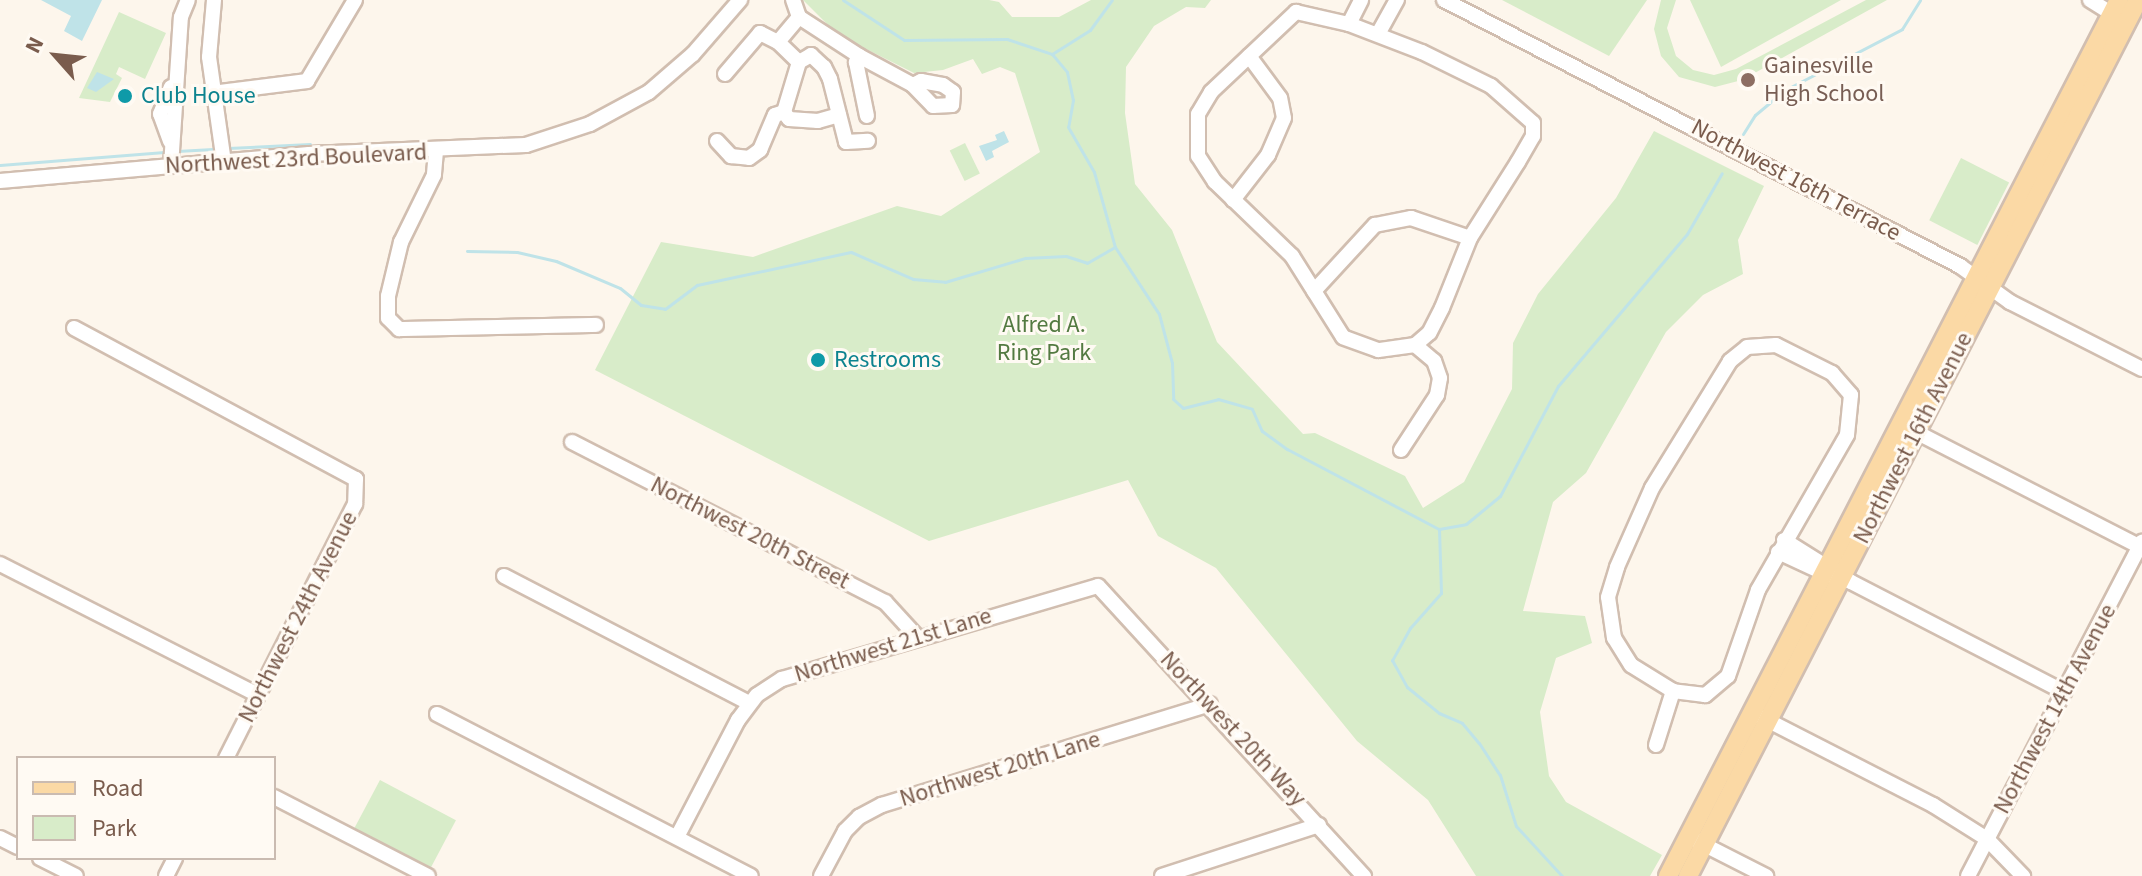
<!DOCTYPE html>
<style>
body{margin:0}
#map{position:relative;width:2142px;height:876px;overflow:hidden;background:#fdf6ec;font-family:"Source Sans 3",sans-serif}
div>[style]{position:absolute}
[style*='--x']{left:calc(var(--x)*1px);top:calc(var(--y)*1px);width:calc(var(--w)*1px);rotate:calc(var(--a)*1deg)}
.green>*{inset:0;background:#d8ecc9;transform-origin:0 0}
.water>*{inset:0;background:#bfe3e8}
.stream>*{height:3px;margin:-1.5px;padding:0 1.5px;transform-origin:1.5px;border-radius:1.5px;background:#bfe3e8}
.roads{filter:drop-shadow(2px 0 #d1beb0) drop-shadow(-2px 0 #d1beb0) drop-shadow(0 2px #d1beb0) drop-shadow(0 -2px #d1beb0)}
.minor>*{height:14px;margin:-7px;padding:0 7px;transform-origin:7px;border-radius:7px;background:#fff}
.major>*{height:18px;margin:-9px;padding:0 9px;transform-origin:9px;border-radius:9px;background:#fbd9a5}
.dots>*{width:22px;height:22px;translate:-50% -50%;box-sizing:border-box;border:4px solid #fffaf3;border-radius:50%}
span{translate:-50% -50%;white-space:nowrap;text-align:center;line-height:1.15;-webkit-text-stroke:6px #fffaf3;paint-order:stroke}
.education-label{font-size:24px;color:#785e54}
.left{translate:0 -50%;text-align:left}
.culture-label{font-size:24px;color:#0d838f}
.street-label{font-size:24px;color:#7a5c4d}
.park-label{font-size:24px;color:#537a41}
.legend{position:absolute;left:16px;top:756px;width:260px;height:104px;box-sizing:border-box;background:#fffaf3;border:2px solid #cabbb1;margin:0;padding:10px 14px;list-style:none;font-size:24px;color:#7a5c4d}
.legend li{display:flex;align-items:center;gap:16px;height:40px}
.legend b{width:40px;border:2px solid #cabbb1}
.north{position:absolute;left:16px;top:16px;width:80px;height:80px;-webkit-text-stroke:6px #fffaf3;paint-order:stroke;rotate:297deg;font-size:22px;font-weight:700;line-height:32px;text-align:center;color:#7a5c4d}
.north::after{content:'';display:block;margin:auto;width:28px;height:36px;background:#7a5c4d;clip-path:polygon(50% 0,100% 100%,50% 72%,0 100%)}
</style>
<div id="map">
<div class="green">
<div style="clip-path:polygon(803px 0,989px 0,999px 2px,1012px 17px,1059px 17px,1091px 0,1211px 0,1205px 8px,1186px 7px,1154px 26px,1126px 67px,1125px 113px,1135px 184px,1172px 230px,1217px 342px,1303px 434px,1315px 433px,1405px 476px,1423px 508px,1464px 482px,1512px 389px,1513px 343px,1538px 294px,1616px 198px,1654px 131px,1764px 186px,1738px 240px,1743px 274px,1703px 295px,1666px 332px,1586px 473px,1553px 502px,1523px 611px,1585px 616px,1592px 643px,1556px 658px,1540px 712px,1549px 776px,1566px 802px,1662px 855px,1650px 876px,1476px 876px,1428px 800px,1357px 741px,1216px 568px,1158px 536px,1128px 480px,929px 541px,595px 370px,661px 242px,753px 257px,897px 206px,941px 216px,1040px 152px,1015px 73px,1000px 67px,982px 74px,973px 59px,943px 70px,914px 73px,838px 35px)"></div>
<div style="clip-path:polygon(1502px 0,1647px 0,1609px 56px)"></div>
<div style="clip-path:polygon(1661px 0,1676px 0,1667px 28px,1676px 56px,1693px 70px,1714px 75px,1736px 69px,1866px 0,1887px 0,1742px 80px,1715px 87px,1679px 77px,1661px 56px,1654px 29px)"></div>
<div style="clip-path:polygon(1690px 0,1841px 0,1721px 67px)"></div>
<div style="clip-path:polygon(119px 12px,166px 33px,145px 79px,119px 67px,116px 74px,122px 78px,110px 102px,79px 98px)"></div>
<div style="left:965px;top:143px;width:34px;height:17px;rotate:64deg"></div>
<div style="left:1961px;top:158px;width:54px;height:70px;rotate:27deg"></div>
<div style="left:380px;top:780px;width:86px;height:59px;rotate:28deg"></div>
</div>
<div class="water">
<div style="clip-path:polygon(41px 0,102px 0,82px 41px,64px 31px,71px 16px)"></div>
<div style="clip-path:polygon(97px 72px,114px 79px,96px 92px,87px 88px)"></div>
<div style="clip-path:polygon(1004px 131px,1009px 142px,992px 151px,994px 157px,986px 161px,979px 146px,997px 140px,995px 135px)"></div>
</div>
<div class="stream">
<div style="--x:843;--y:0;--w:73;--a:33.3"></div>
<div style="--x:904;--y:40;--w:103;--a:-0.6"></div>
<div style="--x:1007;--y:39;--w:47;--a:18.4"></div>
<div style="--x:1052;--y:54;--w:23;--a:50"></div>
<div style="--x:1067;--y:72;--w:29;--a:78"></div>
<div style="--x:1073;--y:100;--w:27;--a:100"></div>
<div style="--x:1068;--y:127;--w:52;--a:60"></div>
<div style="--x:1094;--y:172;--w:78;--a:74.4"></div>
<div style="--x:1115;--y:247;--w:80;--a:56.7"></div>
<div style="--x:1159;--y:314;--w:51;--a:75.1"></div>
<div style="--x:1172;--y:363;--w:36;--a:88"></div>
<div style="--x:1173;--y:399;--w:13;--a:42"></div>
<div style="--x:1183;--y:408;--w:36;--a:-14"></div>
<div style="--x:1218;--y:399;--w:35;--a:16"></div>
<div style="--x:1252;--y:409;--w:24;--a:66"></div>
<div style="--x:1262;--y:431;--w:31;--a:36"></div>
<div style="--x:1287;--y:449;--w:172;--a:27.8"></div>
<div style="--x:1439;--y:529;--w:64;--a:88.2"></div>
<div style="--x:1441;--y:593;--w:47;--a:131.5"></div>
<div style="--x:1410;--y:628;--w:37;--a:119"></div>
<div style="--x:1392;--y:660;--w:31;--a:61"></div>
<div style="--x:1407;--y:687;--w:41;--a:39.1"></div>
<div style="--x:1439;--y:713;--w:25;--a:23"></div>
<div style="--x:1462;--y:723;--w:26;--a:50"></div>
<div style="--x:1479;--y:743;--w:38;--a:57"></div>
<div style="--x:1500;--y:775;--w:53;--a:72.6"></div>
<div style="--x:1516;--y:826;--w:68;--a:47.4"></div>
<div style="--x:1052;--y:54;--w:45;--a:-32.3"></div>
<div style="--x:1090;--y:30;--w:37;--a:-54"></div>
<div style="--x:1743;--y:134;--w:22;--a:-58"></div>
<div style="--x:1755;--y:115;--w:39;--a:-40"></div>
<div style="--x:1785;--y:90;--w:132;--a:-27.5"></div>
<div style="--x:1902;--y:29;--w:34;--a:-58"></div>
<div style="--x:228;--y:148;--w:82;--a:-2.8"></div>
<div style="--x:177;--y:151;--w:36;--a:-3"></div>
<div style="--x:0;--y:165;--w:168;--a:-4.5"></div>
<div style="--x:467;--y:251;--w:50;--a:1.1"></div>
<div style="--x:517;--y:252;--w:40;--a:13"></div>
<div style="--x:556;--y:261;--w:69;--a:22.9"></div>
<div style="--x:620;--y:288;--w:27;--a:39"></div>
<div style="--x:641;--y:305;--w:24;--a:9"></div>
<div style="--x:665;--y:309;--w:40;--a:-37"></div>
<div style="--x:697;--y:285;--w:157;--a:-12.1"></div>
<div style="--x:851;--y:252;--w:68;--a:23.5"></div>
<div style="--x:913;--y:279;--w:32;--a:5"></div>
<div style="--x:945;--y:282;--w:84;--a:-16.7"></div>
<div style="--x:1025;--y:258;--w:41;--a:-2.8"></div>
<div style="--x:1066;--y:256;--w:22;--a:18"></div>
<div style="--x:1087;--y:263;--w:32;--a:-30"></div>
<div style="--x:1439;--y:529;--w:27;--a:-10"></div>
<div style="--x:1466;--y:524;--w:44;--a:-39.5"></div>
<div style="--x:1500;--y:496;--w:124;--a:-62.2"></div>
<div style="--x:1558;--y:386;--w:199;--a:-49.7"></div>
<div style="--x:1687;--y:234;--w:70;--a:-60.2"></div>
</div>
<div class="roads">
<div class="minor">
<div style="--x:214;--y:0;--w:57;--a:95"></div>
<div style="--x:209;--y:57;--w:106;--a:81.9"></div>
<div style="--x:1444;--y:0;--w:581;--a:27.27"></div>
<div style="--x:1960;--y:266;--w:62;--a:35.8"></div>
<div style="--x:2010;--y:302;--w:148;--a:26.9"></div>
<div style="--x:2090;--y:0;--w:26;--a:32"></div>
<div style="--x:1296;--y:12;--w:54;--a:12.8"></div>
<div style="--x:1349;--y:24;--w:78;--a:21"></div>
<div style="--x:1422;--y:52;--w:77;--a:26.2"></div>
<div style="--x:1491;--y:86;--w:56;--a:41.4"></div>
<div style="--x:1533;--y:123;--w:13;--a:90"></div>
<div style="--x:1533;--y:136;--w:30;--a:120"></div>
<div style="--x:1518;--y:162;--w:90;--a:122.3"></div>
<div style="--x:1470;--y:238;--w:75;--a:111.8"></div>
<div style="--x:1442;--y:308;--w:28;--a:117"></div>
<div style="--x:1429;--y:333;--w:18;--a:139"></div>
<div style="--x:1415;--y:345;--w:37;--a:172"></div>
<div style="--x:1378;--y:350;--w:37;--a:-160"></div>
<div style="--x:1343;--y:337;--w:96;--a:-122.2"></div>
<div style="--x:1292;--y:256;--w:107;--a:-136.1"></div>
<div style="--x:1215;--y:182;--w:31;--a:-123"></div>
<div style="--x:1198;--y:156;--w:42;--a:-90"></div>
<div style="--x:1198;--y:114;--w:26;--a:-59"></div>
<div style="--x:1211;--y:92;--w:117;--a:-43.3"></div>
<div style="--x:799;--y:17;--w:72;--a:33"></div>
<div style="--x:859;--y:56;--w:7;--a:117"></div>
<div style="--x:856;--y:62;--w:55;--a:78.5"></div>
<div style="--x:1349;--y:24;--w:27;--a:-63"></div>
<div style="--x:1378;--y:34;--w:39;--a:-61"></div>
<div style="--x:778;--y:42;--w:29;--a:44"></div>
<div style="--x:859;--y:56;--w:61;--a:28.2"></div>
<div style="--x:913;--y:85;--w:9;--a:-27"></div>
<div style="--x:921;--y:81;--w:22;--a:10"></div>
<div style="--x:943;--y:85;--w:12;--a:35"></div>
<div style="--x:953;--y:92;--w:13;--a:94"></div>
<div style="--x:952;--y:105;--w:19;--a:177"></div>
<div style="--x:933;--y:106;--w:29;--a:-134"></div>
<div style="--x:725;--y:74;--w:54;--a:-49.5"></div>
<div style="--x:760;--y:33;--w:20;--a:27"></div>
<div style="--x:778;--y:42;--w:33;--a:-50"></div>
<div style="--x:799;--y:17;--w:18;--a:-109"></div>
<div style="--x:212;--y:93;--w:96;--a:-7.2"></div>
<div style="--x:307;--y:81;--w:94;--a:-59.3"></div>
<div style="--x:839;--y:115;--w:22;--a:164"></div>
<div style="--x:818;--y:121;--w:29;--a:-176"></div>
<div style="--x:789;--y:119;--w:9;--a:-126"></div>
<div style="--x:784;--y:112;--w:52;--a:-73.3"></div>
<div style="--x:799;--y:62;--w:14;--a:-30"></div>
<div style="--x:811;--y:55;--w:18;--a:43"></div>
<div style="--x:824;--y:67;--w:13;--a:63"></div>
<div style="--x:830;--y:79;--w:65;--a:75.7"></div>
<div style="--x:846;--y:142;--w:22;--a:-3"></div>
<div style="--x:170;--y:141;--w:29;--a:-110"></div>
<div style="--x:160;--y:114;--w:29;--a:-68"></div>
<div style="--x:717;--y:141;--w:21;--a:47"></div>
<div style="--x:731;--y:156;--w:18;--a:6"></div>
<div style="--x:749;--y:158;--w:14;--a:-36"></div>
<div style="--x:760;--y:150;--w:38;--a:-67"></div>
<div style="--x:775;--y:115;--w:9;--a:-18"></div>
<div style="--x:436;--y:151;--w:24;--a:95"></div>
<div style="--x:434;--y:175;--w:75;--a:116.2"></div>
<div style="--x:401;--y:242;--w:56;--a:103.5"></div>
<div style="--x:388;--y:296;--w:22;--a:90"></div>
<div style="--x:388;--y:318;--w:16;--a:45"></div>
<div style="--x:399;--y:329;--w:197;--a:-1.2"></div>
<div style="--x:171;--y:166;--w:149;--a:-86.2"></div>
<div style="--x:181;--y:17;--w:18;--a:-68"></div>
<div style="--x:0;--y:181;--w:310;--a:-5"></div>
<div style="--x:309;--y:154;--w:217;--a:-2.4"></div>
<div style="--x:526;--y:145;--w:67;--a:-18.2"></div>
<div style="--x:590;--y:124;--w:67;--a:-28.5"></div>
<div style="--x:649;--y:92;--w:58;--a:-40.8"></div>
<div style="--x:693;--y:54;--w:72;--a:-49"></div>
<div style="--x:1233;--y:200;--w:57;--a:-52.1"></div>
<div style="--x:1268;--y:155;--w:40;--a:-66.6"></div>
<div style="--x:1284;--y:118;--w:20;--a:-101"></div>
<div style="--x:1280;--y:98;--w:52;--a:-126.4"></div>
<div style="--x:1314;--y:291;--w:90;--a:-47.3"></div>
<div style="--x:1375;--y:225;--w:37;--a:-11"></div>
<div style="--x:1411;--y:218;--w:62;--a:18.7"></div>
<div style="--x:74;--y:328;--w:320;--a:28.2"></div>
<div style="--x:356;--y:479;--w:25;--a:92"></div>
<div style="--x:355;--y:504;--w:285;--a:116.9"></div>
<div style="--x:1776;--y:345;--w:63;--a:26.6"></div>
<div style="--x:1832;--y:373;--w:29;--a:49"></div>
<div style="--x:1851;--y:395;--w:40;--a:95.7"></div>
<div style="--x:1847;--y:435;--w:179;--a:119.9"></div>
<div style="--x:1758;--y:590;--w:91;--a:109.2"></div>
<div style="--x:1728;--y:676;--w:30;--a:140"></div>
<div style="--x:1705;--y:695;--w:32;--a:-173"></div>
<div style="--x:1673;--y:691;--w:49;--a:-148.2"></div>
<div style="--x:1631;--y:665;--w:32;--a:-122"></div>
<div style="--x:1614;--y:638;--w:41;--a:-98.3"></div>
<div style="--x:1608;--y:597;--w:31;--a:-73"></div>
<div style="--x:1617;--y:567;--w:86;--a:-66.1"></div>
<div style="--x:1652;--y:488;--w:149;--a:-58.4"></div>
<div style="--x:1730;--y:361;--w:22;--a:-39"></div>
<div style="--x:1747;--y:347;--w:29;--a:-4"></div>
<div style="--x:1908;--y:428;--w:263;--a:27.1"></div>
<div style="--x:572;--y:442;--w:352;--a:27.1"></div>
<div style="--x:885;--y:602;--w:49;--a:47.5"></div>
<div style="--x:1401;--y:450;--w:66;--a:-56.8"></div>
<div style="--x:1437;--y:395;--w:17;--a:-80"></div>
<div style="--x:1440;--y:378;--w:18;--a:-109"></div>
<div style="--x:1434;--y:361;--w:25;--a:-140"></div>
<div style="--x:1784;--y:540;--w:79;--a:32.1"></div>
<div style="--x:1851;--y:582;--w:240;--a:27.3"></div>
<div style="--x:1778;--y:552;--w:57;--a:24.8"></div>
<div style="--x:0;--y:564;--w:289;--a:26.9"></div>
<div style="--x:504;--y:576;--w:276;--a:27.4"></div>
<div style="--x:437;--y:714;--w:353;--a:27.3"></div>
<div style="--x:1759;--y:716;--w:195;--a:27.1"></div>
<div style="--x:1933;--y:805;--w:64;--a:32.2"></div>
<div style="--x:1987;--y:839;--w:52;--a:45.8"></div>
<div style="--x:1656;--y:745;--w:57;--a:-72.5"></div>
<div style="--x:274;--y:797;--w:173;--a:27.2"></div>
<div style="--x:677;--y:837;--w:132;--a:-62.5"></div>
<div style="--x:738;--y:720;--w:31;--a:-53"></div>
<div style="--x:757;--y:695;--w:30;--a:-33"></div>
<div style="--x:782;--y:679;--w:329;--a:-16.4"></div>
<div style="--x:1098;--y:586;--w:394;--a:47.5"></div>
<div style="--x:0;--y:838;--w:20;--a:27"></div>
<div style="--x:1695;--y:840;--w:80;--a:26.9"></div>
<div style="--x:40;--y:858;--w:40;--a:26.6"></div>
<div style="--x:166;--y:876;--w:20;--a:-63"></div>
<div style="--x:821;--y:876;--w:51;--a:-61.9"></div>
<div style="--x:845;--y:831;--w:20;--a:-45"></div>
<div style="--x:859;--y:817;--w:26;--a:-28"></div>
<div style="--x:882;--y:805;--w:343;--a:-17.1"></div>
<div style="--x:1162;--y:876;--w:165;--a:-18"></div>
<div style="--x:1968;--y:876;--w:377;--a:-62.5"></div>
</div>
<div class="major">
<div style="--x:1668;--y:876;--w:985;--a:-62.76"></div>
<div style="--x:1688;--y:876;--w:985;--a:-62.81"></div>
</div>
</div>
<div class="dots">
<div style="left:1748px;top:80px;background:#8d6e63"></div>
<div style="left:125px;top:96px;background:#0f9aa8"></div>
<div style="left:818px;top:360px;background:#0f9aa8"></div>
</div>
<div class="education-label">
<span class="left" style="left:1764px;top:80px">Gainesville<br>High School</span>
</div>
<div class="culture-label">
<span class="left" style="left:141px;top:96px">Club House</span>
<span class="left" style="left:834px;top:360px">Restrooms</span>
</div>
<div class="street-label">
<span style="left:296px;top:159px;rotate:-3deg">Northwest 23rd Boulevard</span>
<span style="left:1796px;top:180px;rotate:28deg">Northwest 16th Terrace</span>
<span style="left:1913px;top:438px;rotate:-63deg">Northwest 16th Avenue</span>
<span style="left:750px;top:533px;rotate:27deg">Northwest 20th Street</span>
<span style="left:298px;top:617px;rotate:-63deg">Northwest 24th Avenue</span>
<span style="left:893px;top:645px;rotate:-17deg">Northwest 21st Lane</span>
<span style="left:2055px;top:709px;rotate:-62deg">Northwest 14th Avenue</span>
<span style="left:1233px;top:729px;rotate:47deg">Northwest 20th Way</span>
<span style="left:1000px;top:769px;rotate:-17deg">Northwest 20th Lane</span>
</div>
<div class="park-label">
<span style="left:1044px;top:339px">Alfred A.<br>Ring Park</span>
</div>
<ul class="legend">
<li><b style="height:10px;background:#fbd9a5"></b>Road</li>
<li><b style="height:22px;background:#d8ecc9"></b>Park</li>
</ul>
<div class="north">N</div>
</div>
